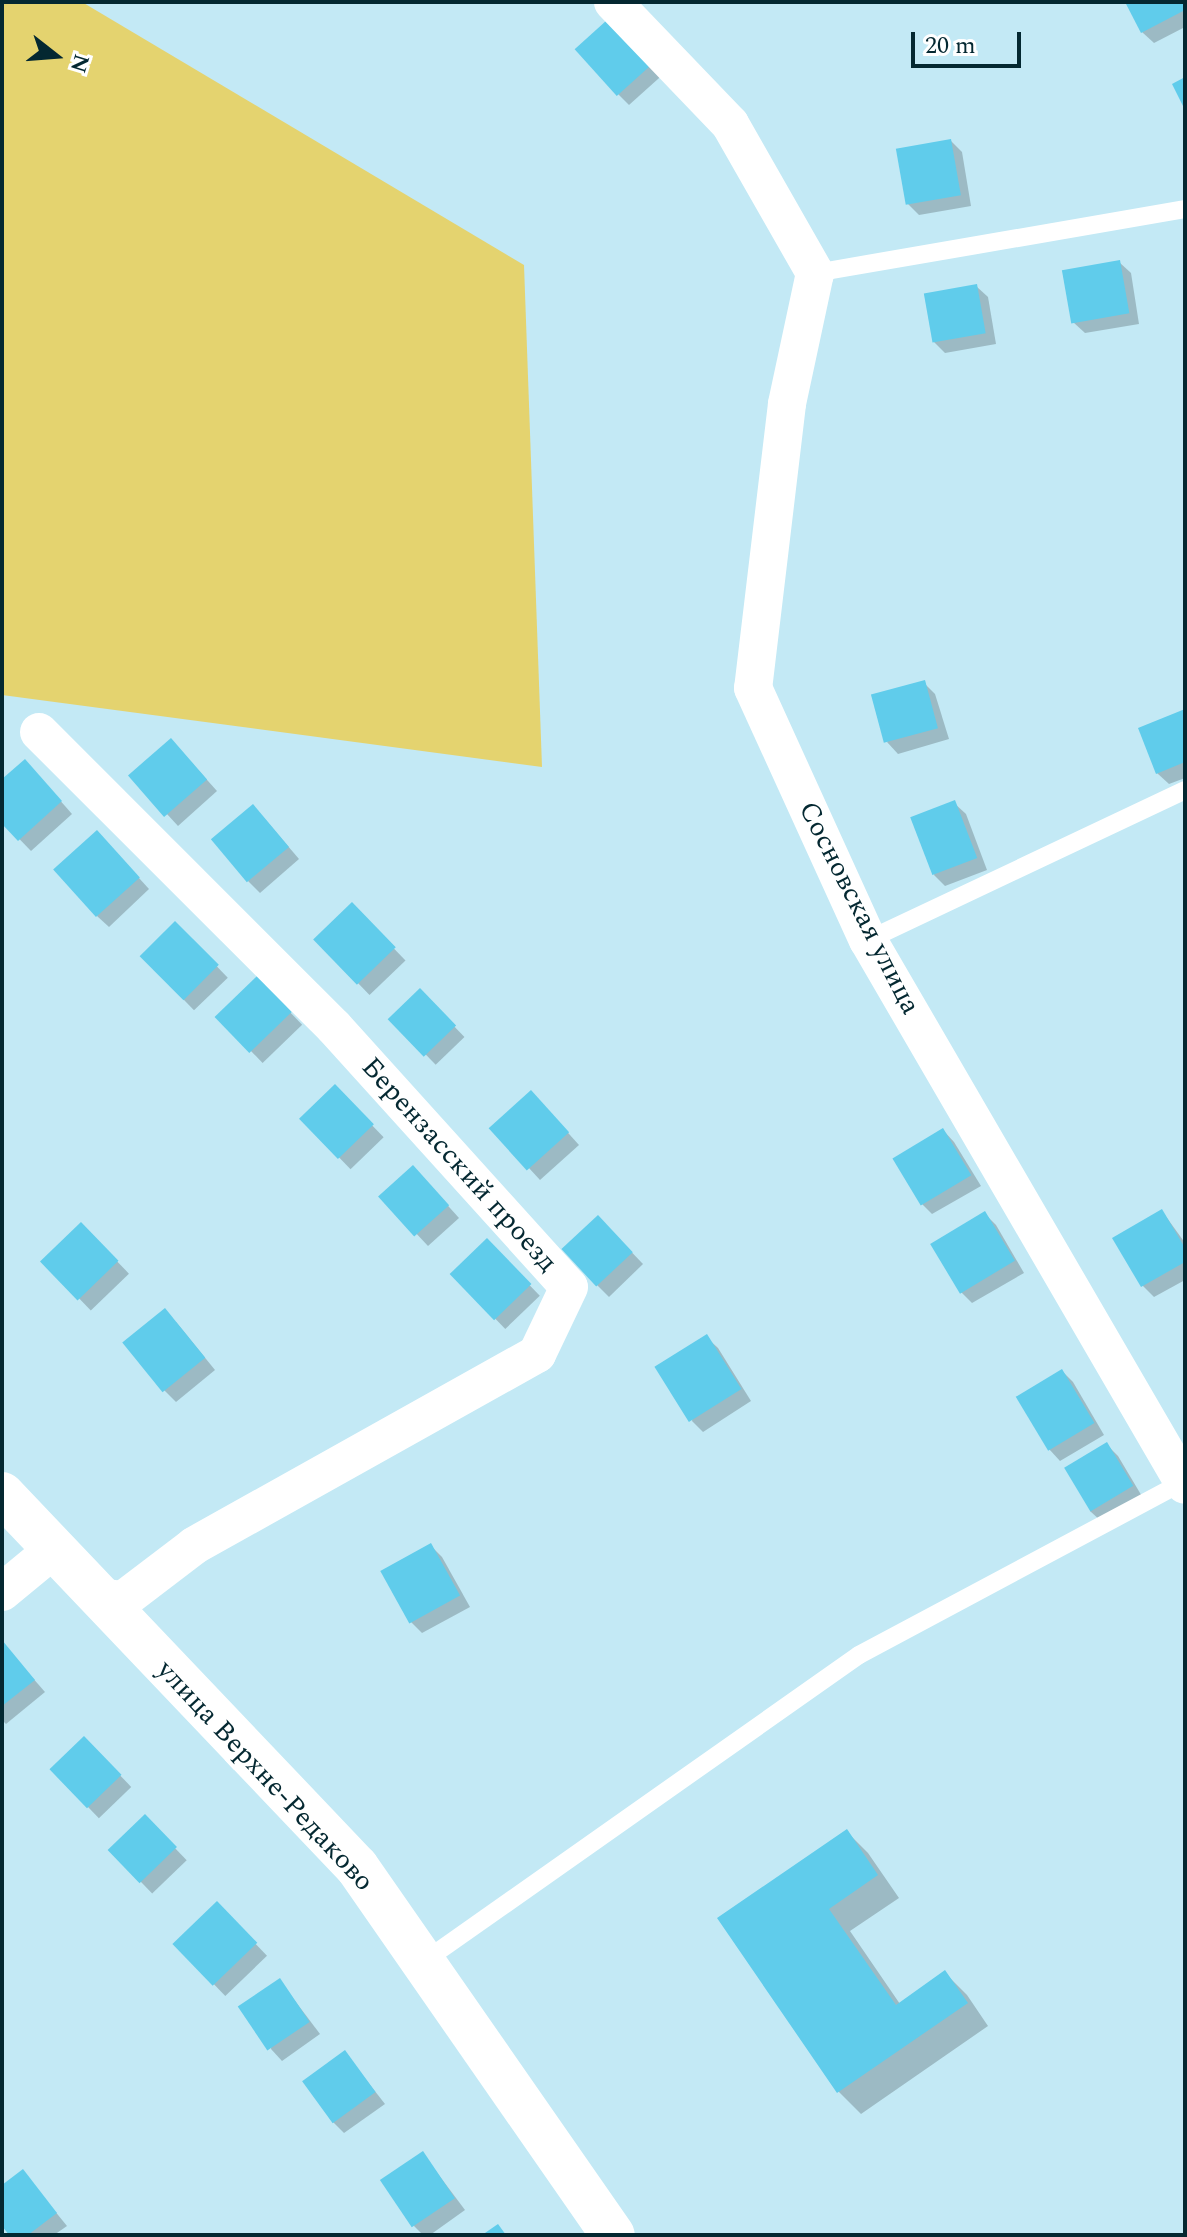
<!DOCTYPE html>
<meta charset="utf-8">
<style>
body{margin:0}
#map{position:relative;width:1187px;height:2237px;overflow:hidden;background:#c3e9f5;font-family:Spectral,serif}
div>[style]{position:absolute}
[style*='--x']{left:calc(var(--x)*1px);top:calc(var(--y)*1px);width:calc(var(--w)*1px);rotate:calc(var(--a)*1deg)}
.green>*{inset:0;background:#e4d36f}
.shadow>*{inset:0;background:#0003;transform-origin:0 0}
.building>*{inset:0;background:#60cceb;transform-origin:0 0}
.lane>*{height:18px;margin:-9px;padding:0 9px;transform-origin:9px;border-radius:9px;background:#fff}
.street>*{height:38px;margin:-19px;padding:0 19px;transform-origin:19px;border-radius:19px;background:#fff}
.secondary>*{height:44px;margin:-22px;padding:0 22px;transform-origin:22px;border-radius:22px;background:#fff}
span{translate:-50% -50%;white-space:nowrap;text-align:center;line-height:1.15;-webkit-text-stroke:8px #fff;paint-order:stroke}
.street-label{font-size:28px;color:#042831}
.frame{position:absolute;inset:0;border:4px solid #042831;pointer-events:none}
.north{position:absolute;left:16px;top:16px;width:80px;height:80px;-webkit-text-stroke:6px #fff;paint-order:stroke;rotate:107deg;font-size:22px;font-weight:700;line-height:32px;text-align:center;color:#042831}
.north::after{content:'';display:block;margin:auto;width:28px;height:36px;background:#042831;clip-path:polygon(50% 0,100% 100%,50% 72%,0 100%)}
.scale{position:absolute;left:911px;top:32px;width:110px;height:36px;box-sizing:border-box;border:4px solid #042831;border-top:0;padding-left:10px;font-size:24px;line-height:28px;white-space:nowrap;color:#042831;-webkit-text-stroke:6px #fff;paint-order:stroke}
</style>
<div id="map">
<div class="green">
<div style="clip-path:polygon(2px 2px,82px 2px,524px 265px,542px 767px,2px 695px)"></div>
</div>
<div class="shadow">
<div style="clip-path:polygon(1127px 2px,1185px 2px,1185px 27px,1154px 43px,1142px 32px)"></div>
<div style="clip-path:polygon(628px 25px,668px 70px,629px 105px,618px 94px)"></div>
<div style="clip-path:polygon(951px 141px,962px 152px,971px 206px,919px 215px,907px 203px)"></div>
<div style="clip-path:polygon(1119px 262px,1131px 273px,1139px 324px,1085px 333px,1073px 322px)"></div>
<div style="clip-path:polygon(976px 286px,988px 297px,996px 344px,945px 353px,934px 342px)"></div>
<div style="clip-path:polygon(924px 683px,935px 694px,949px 739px,898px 754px,887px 742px)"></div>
<div style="clip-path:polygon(1185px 711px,1185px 778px,1169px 784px,1157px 773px)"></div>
<div style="clip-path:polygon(182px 752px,217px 791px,178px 826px,132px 776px)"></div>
<div style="clip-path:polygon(36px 773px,72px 814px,31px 851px,2px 821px,2px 782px)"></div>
<div style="clip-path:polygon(954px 803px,966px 814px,987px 870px,945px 886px,934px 875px)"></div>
<div style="clip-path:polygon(264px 818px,299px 859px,260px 893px,248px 881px)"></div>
<div style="clip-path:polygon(108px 844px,149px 889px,109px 927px,97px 916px)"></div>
<div style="left:352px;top:905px;width:77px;height:50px;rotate:46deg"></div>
<div style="left:175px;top:923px;width:76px;height:47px;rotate:46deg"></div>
<div style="left:257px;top:978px;width:65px;height:55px;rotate:46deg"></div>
<div style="left:420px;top:991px;width:64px;height:40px;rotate:46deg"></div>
<div style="left:335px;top:1087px;width:70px;height:46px;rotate:46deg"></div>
<div style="clip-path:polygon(542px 1104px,579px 1145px,540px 1180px,492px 1128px)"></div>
<div style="clip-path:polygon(943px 1130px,954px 1142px,981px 1186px,932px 1214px,921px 1203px,895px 1159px)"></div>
<div style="clip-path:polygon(424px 1179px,459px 1218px,428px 1246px,381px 1196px)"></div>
<div style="clip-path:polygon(1162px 1211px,1185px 1243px,1185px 1280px,1154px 1297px,1143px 1286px,1115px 1238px)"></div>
<div style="clip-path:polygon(985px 1214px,996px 1225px,1024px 1273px,972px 1303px,961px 1292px)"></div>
<div style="clip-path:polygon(598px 1217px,643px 1264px,609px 1297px,597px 1285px)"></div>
<div style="left:81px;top:1224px;width:69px;height:53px;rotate:46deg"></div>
<div style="left:487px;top:1241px;width:76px;height:48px;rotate:46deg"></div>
<div style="clip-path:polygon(176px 1322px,215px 1370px,176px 1402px,164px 1390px)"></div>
<div style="clip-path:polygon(706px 1337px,718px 1348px,751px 1401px,703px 1432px,692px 1421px)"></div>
<div style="clip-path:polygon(1062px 1371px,1073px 1382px,1104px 1435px,1060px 1461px,1049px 1449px)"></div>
<div style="clip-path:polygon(1107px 1445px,1118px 1456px,1143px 1498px,1102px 1522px,1090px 1511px)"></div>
<div style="clip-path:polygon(430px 1545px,442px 1557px,470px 1607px,422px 1633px,411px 1622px,383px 1572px)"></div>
<div style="clip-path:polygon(2px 1643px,45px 1692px,6px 1724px,2px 1720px)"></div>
<div style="left:84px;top:1738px;width:68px;height:45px;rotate:46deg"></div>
<div style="left:145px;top:1817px;width:60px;height:48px;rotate:46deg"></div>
<div style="clip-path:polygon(846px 1831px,868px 1853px,899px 1898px,850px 1931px,900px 2004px,945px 1973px,967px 1995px,988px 2026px,861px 2114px,839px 2092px,720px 1919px)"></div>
<div style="left:217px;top:1904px;width:72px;height:58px;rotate:46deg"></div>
<div style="clip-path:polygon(280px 1981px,320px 2034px,282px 2061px,271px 2049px)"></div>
<div style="clip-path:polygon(345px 2053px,385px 2104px,344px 2133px,333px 2122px)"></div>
<div style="clip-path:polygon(423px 2154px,465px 2210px,430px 2235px,423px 2235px,414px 2226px)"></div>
<div style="clip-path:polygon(23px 2172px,67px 2226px,54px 2235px,11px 2235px,2px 2223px,2px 2188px)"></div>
</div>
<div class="building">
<div style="clip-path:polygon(1125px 2px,1185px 2px,1185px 10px,1141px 33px)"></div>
<div style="left:617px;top:11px;width:63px;height:57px;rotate:48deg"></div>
<div style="clip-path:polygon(1185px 77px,1185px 110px,1172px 84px)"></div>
<div style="left:951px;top:139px;width:57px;height:56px;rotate:80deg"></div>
<div style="left:1120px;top:260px;width:54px;height:59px;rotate:80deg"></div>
<div style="left:977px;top:284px;width:50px;height:54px;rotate:80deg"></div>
<div style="left:925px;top:680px;width:50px;height:56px;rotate:75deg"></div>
<div style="clip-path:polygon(1185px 709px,1185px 762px,1156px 774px,1138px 728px)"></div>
<div style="left:171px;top:738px;width:55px;height:57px;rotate:49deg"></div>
<div style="clip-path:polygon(25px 759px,62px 801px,18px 841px,2px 824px,2px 779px)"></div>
<div style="left:955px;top:800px;width:62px;height:48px;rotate:69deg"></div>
<div style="left:253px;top:804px;width:56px;height:55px;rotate:50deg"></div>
<div style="left:97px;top:830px;width:64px;height:59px;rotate:48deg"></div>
<div style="left:352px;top:902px;width:63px;height:54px;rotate:46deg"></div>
<div style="left:175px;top:921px;width:62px;height:50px;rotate:45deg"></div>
<div style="left:257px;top:976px;width:50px;height:59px;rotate:46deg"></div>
<div style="left:420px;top:988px;width:52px;height:45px;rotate:46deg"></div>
<div style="left:335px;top:1084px;width:56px;height:50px;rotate:46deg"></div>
<div style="left:531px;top:1090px;width:57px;height:57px;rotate:48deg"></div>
<div style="left:943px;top:1128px;width:55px;height:59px;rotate:59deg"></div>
<div style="left:413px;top:1165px;width:54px;height:47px;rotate:48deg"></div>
<div style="clip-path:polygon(1162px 1209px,1185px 1248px,1185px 1262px,1141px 1287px,1112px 1238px)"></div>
<div style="left:985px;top:1211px;width:58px;height:64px;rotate:59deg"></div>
<div style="left:598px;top:1215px;width:51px;height:50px;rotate:47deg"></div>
<div style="left:81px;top:1222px;width:54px;height:57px;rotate:46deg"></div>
<div style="left:487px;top:1238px;width:64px;height:52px;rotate:46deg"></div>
<div style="left:165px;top:1308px;width:64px;height:55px;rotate:51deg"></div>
<div style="left:707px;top:1334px;width:65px;height:62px;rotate:58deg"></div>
<div style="left:1062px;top:1369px;width:63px;height:54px;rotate:59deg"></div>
<div style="left:1107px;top:1442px;width:51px;height:50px;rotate:59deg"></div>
<div style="left:431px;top:1543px;width:60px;height:58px;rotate:61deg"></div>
<div style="clip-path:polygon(2px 1640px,35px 1680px,2px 1706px)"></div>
<div style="left:84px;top:1736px;width:54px;height:48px;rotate:46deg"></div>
<div style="left:145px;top:1814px;width:46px;height:52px;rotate:46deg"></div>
<div style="clip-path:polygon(847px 1829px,878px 1875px,829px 1909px,896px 2005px,945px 1970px,968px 2003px,837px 2093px,717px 1918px)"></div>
<div style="left:217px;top:1901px;width:58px;height:62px;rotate:46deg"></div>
<div style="left:280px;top:1978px;width:53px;height:51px;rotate:56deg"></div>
<div style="left:345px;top:2050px;width:52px;height:53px;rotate:54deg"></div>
<div style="left:423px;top:2151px;width:57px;height:52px;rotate:56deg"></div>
<div style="clip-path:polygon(23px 2169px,57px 2213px,28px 2235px,9px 2235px,2px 2226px,2px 2185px)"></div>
<div style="clip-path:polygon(498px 2224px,506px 2235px,482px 2235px)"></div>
</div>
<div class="lane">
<div style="--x:815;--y:273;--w:375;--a:-9.8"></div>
<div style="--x:868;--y:940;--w:351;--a:-25.3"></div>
<div style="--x:423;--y:1962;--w:533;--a:-35.15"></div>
<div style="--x:859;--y:1655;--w:367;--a:-28.1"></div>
</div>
<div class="street">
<div style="--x:613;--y:2;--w:169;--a:46.2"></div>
<div style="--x:730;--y:124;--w:172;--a:60.3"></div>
<div style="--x:815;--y:273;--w:134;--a:102.1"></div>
<div style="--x:787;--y:404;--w:286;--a:96.8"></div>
<div style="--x:753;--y:688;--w:277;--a:65.5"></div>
<div style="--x:868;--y:940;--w:630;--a:59.82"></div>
<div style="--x:39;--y:732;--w:417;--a:45"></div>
<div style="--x:334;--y:1027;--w:350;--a:47.9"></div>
<div style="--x:569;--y:1287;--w:74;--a:115.5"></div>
<div style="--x:537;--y:1354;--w:393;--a:150.8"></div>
<div style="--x:194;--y:1546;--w:89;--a:142.7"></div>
<div style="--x:123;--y:1600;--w:26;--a:-173"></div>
<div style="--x:2;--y:1592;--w:66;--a:-39.5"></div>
</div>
<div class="secondary">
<div style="--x:2;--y:1494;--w:515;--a:46.42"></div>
<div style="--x:357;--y:1867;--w:448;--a:55.2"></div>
</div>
<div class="street-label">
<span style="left:859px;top:908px;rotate:63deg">Сосновская улица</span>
<span style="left:459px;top:1165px;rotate:48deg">Берензасский проезд</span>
<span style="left:265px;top:1776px;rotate:47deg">улица Верхне-Редаково</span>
</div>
<div class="frame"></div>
<div class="north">N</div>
<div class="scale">20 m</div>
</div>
